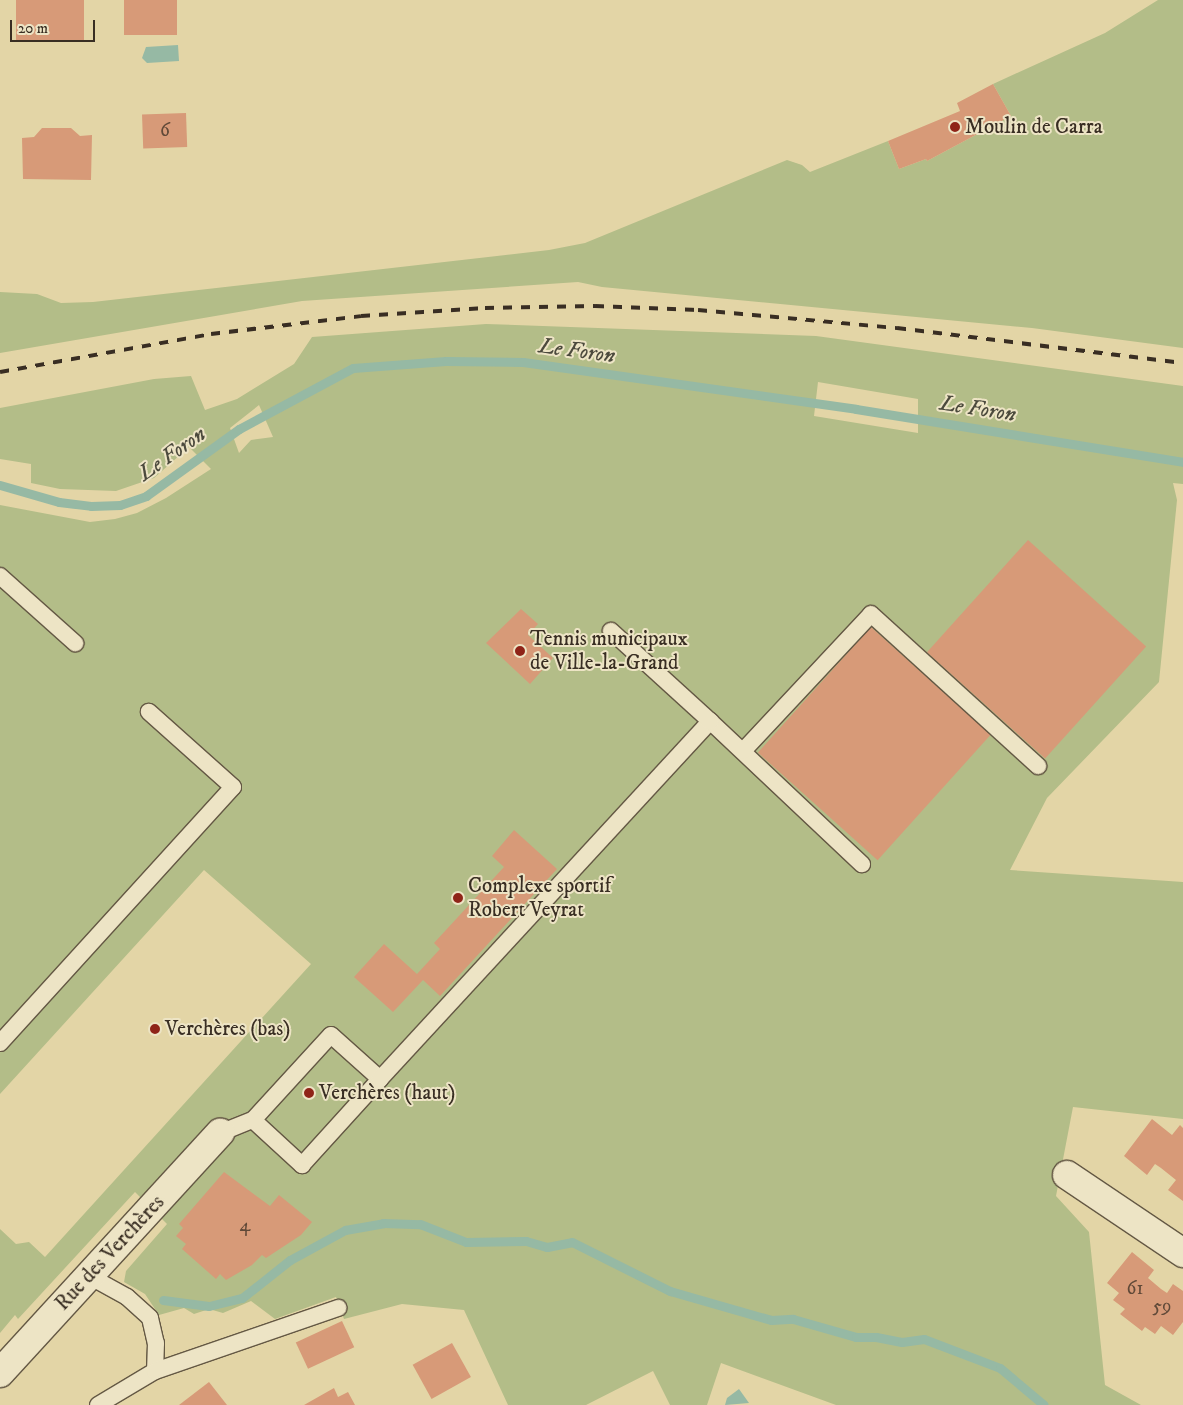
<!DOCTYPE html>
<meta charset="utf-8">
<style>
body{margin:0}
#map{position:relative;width:1183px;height:1405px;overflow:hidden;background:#e3d5a6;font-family:"IM FELL DW Pica",serif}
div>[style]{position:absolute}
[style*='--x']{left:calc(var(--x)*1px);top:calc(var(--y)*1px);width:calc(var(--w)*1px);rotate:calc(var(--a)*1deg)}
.green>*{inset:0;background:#b3bd88}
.water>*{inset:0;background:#96b9a4}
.stream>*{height:9px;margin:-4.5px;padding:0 4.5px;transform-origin:4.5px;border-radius:4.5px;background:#96b9a4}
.building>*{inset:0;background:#d79a78;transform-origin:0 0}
.roads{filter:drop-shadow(1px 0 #645844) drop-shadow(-1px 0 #645844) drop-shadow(0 1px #645844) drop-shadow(0 -1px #645844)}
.service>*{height:16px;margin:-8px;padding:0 8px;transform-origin:8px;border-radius:8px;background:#ede4c5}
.minor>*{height:28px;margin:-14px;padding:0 14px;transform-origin:14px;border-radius:14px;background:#ede4c5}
.rail>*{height:4px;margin-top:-2px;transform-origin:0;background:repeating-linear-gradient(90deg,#392e23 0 9px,transparent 0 18px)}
.dots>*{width:14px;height:14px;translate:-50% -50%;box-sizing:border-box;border:2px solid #ede4c5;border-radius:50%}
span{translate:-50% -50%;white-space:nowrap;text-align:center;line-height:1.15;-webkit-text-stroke:4px #ede4c5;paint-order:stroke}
.number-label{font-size:19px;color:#604938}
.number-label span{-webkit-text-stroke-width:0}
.poi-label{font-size:21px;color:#392e23}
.left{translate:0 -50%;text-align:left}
.street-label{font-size:21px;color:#392e23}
.water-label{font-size:22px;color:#4c4a3d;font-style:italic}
.scale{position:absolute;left:10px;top:20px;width:85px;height:22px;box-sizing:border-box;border:2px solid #392e23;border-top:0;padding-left:6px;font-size:15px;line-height:18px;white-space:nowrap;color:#392e23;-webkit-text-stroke:4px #ede4c5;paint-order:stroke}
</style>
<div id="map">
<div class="green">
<div style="clip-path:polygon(1158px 0,1183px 0,1183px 348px,1032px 328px,602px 287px,578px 282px,302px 301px,0 353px,0 292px,37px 294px,61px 303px,93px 302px,549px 250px,585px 243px,787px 160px,802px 165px,810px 172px,888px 141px,899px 169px,926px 159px,927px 161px,1011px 116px,993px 84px,1105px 33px)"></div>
<div style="clip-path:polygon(evenodd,486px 324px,816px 336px,1183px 386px,1183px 484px,1173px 483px,1177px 500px,1159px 682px,1047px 798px,1010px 870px,1183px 882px,1183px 1119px,1073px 1107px,1056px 1196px,1089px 1232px,1105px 1385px,1141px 1405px,836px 1405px,721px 1363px,707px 1405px,670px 1405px,653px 1371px,586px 1405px,508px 1405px,464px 1310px,402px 1304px,344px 1319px,336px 1297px,275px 1319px,251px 1301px,223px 1313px,209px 1309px,194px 1314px,184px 1308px,159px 1315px,145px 1294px,124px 1282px,126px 1271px,167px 1224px,135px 1192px,18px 1319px,15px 1315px,0 1333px,0 1229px,16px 1244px,29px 1242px,45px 1257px,311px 964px,204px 870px,0 1094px,0 505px,90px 522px,115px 519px,137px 513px,166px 498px,211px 469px,189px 447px,154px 478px,116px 491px,60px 489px,31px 483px,31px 464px,0 459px,0 408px,154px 379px,191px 376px,205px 410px,237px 399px,294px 364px,312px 337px,486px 324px,818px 382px,918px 399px,918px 433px,814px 416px,818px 382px,486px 324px,259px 405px,273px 437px,251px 440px,239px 453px,230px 428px,259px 405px)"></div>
</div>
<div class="water">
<div style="clip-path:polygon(178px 45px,179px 61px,147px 63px,142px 58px,146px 47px)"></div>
<div style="clip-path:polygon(739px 1389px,749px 1403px,725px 1405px,727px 1398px)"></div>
</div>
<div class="stream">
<div style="--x:0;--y:485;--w:61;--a:16.1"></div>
<div style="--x:59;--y:502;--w:32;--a:7"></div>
<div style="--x:91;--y:506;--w:29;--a:-2"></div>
<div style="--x:120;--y:505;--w:28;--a:-19"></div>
<div style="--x:146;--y:496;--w:115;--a:-35.8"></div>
<div style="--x:239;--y:429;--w:129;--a:-28.2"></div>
<div style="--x:353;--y:368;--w:93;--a:-4.3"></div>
<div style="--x:446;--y:361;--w:77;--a:0.7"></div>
<div style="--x:523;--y:362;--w:336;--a:8"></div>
<div style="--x:856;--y:409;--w:331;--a:9.2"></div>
<div style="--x:163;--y:1300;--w:46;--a:7.4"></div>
<div style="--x:209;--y:1306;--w:34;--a:-14"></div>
<div style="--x:242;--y:1298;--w:61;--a:-38.4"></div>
<div style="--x:290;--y:1260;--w:63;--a:-28.6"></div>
<div style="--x:345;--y:1230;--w:39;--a:-10"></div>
<div style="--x:383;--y:1223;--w:37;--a:2"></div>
<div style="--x:420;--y:1224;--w:49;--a:21.4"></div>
<div style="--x:466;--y:1242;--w:60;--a:-1"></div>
<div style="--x:526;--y:1241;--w:22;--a:16"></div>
<div style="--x:547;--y:1247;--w:25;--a:-11"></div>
<div style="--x:572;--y:1242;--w:110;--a:26.6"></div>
<div style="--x:670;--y:1291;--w:105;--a:16"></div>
<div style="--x:771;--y:1320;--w:22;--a:-3"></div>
<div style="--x:793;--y:1319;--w:66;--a:15.9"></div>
<div style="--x:856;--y:1337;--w:20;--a:0"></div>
<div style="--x:876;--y:1337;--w:26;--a:11"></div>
<div style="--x:902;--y:1342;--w:22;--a:-8"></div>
<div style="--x:924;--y:1339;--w:81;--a:20.9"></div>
<div style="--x:1000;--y:1368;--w:57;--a:40.1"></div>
</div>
<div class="building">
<div style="left:16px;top:0;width:68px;height:40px"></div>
<div style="left:124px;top:0;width:53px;height:35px"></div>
<div style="clip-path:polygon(993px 84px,1011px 116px,927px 161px,926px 159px,899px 169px,888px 141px,960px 111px,957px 103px)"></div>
<div style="left:186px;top:113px;width:34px;height:44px;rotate:88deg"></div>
<div style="clip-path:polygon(42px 128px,71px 128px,80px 136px,92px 135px,91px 180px,23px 179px,22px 138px,34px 137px)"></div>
<div style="left:1028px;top:540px;width:159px;height:151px;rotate:42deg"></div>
<div style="clip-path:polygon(521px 609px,538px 624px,528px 635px,553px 658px,530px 684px,486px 643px)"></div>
<div style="left:871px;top:627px;width:161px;height:169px;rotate:42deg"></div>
<div style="clip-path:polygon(514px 830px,557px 869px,440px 996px,423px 980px,393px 1012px,354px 977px,384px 944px,417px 974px,440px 949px,434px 943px,504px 867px,492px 856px)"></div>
<div style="clip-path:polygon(1152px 1119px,1172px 1135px,1180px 1125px,1183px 1128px,1183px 1201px,1168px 1190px,1176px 1180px,1161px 1168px,1155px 1164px,1147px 1175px,1124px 1156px)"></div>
<div style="clip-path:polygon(224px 1172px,270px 1206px,279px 1195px,312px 1222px,301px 1235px,266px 1258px,262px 1255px,252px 1265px,226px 1280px,220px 1274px,216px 1279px,182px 1249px,186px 1244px,176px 1236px,183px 1228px,179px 1224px)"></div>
<div style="clip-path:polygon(1132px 1252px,1154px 1270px,1148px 1278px,1161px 1289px,1167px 1293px,1173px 1284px,1183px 1291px,1183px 1322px,1173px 1335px,1161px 1326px,1155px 1334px,1145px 1327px,1142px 1331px,1120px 1314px,1125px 1309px,1113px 1300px,1119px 1293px,1107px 1283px)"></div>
<div style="left:342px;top:1321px;width:29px;height:51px;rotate:65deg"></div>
<div style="left:452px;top:1343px;width:39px;height:45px;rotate:61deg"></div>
<div style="clip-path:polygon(209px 1382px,227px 1405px,179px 1405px)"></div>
<div style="clip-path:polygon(334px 1388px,338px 1397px,348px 1392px,355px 1405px,304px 1405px)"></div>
</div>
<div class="roads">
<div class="service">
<div style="--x:0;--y:576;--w:101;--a:41.8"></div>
<div style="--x:710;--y:721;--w:209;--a:43.3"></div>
<div style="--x:743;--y:751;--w:187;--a:-46.9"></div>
<div style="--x:871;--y:614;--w:226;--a:42.3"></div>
<div style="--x:0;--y:1043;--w:346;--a:-47.7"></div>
<div style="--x:233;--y:787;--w:113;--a:-138.2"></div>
<div style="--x:253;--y:1120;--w:67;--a:42.6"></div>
<div style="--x:302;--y:1165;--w:116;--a:-47.8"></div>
<div style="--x:220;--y:1133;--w:35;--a:-22"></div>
<div style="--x:253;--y:1120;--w:115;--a:-47.5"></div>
<div style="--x:331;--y:1035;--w:66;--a:41.9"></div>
<div style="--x:380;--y:1079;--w:487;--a:-47.3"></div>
<div style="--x:710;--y:721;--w:134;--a:-137.7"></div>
<div style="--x:89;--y:1276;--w:43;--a:28.9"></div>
<div style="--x:127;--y:1297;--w:31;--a:42"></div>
<div style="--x:150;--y:1318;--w:26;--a:77"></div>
<div style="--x:156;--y:1343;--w:28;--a:92"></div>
<div style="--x:98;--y:1405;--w:66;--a:-30.8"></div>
<div style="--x:155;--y:1371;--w:194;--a:-19"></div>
</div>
<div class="minor">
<div style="--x:1067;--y:1175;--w:140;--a:33.9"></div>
<div style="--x:0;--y:1373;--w:326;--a:-47.5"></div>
</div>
</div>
<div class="rail">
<div style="--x:0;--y:372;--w:214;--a:-10.2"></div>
<div style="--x:211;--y:334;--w:151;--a:-6.8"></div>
<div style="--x:361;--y:316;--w:124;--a:-3.7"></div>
<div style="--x:485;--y:308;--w:110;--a:-1"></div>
<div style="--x:595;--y:306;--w:103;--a:2.2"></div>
<div style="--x:698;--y:310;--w:200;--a:5.2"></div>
<div style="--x:897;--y:328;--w:288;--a:7"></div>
</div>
<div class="dots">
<div style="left:955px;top:127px;background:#8f2418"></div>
<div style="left:520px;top:651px;background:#8f2418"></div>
<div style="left:458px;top:898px;background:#8f2418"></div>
<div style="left:155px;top:1029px;background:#8f2418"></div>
<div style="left:309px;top:1093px;background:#8f2418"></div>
</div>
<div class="number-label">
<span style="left:165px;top:131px">6</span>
<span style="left:245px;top:1226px">4</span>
<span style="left:1135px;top:1289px">61</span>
<span style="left:1162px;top:1307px">59</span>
</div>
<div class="poi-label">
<span class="left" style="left:965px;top:127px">Moulin de Carra</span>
<span class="left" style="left:530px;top:651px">Tennis municipaux<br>de Ville-la-Grand</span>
<span class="left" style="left:468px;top:898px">Complexe sportif<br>Robert Veyrat</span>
<span class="left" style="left:165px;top:1029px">Verchères (bas)</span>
<span class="left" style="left:319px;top:1093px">Verchères (haut)</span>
</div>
<div class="street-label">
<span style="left:110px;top:1253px;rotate:-47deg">Rue des Verchères</span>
</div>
<div class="water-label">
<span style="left:577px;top:351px;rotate:8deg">Le Foron</span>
<span style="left:978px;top:409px;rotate:9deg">Le Foron</span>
<span style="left:172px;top:454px;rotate:-35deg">Le Foron</span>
</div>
<div class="scale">20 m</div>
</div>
